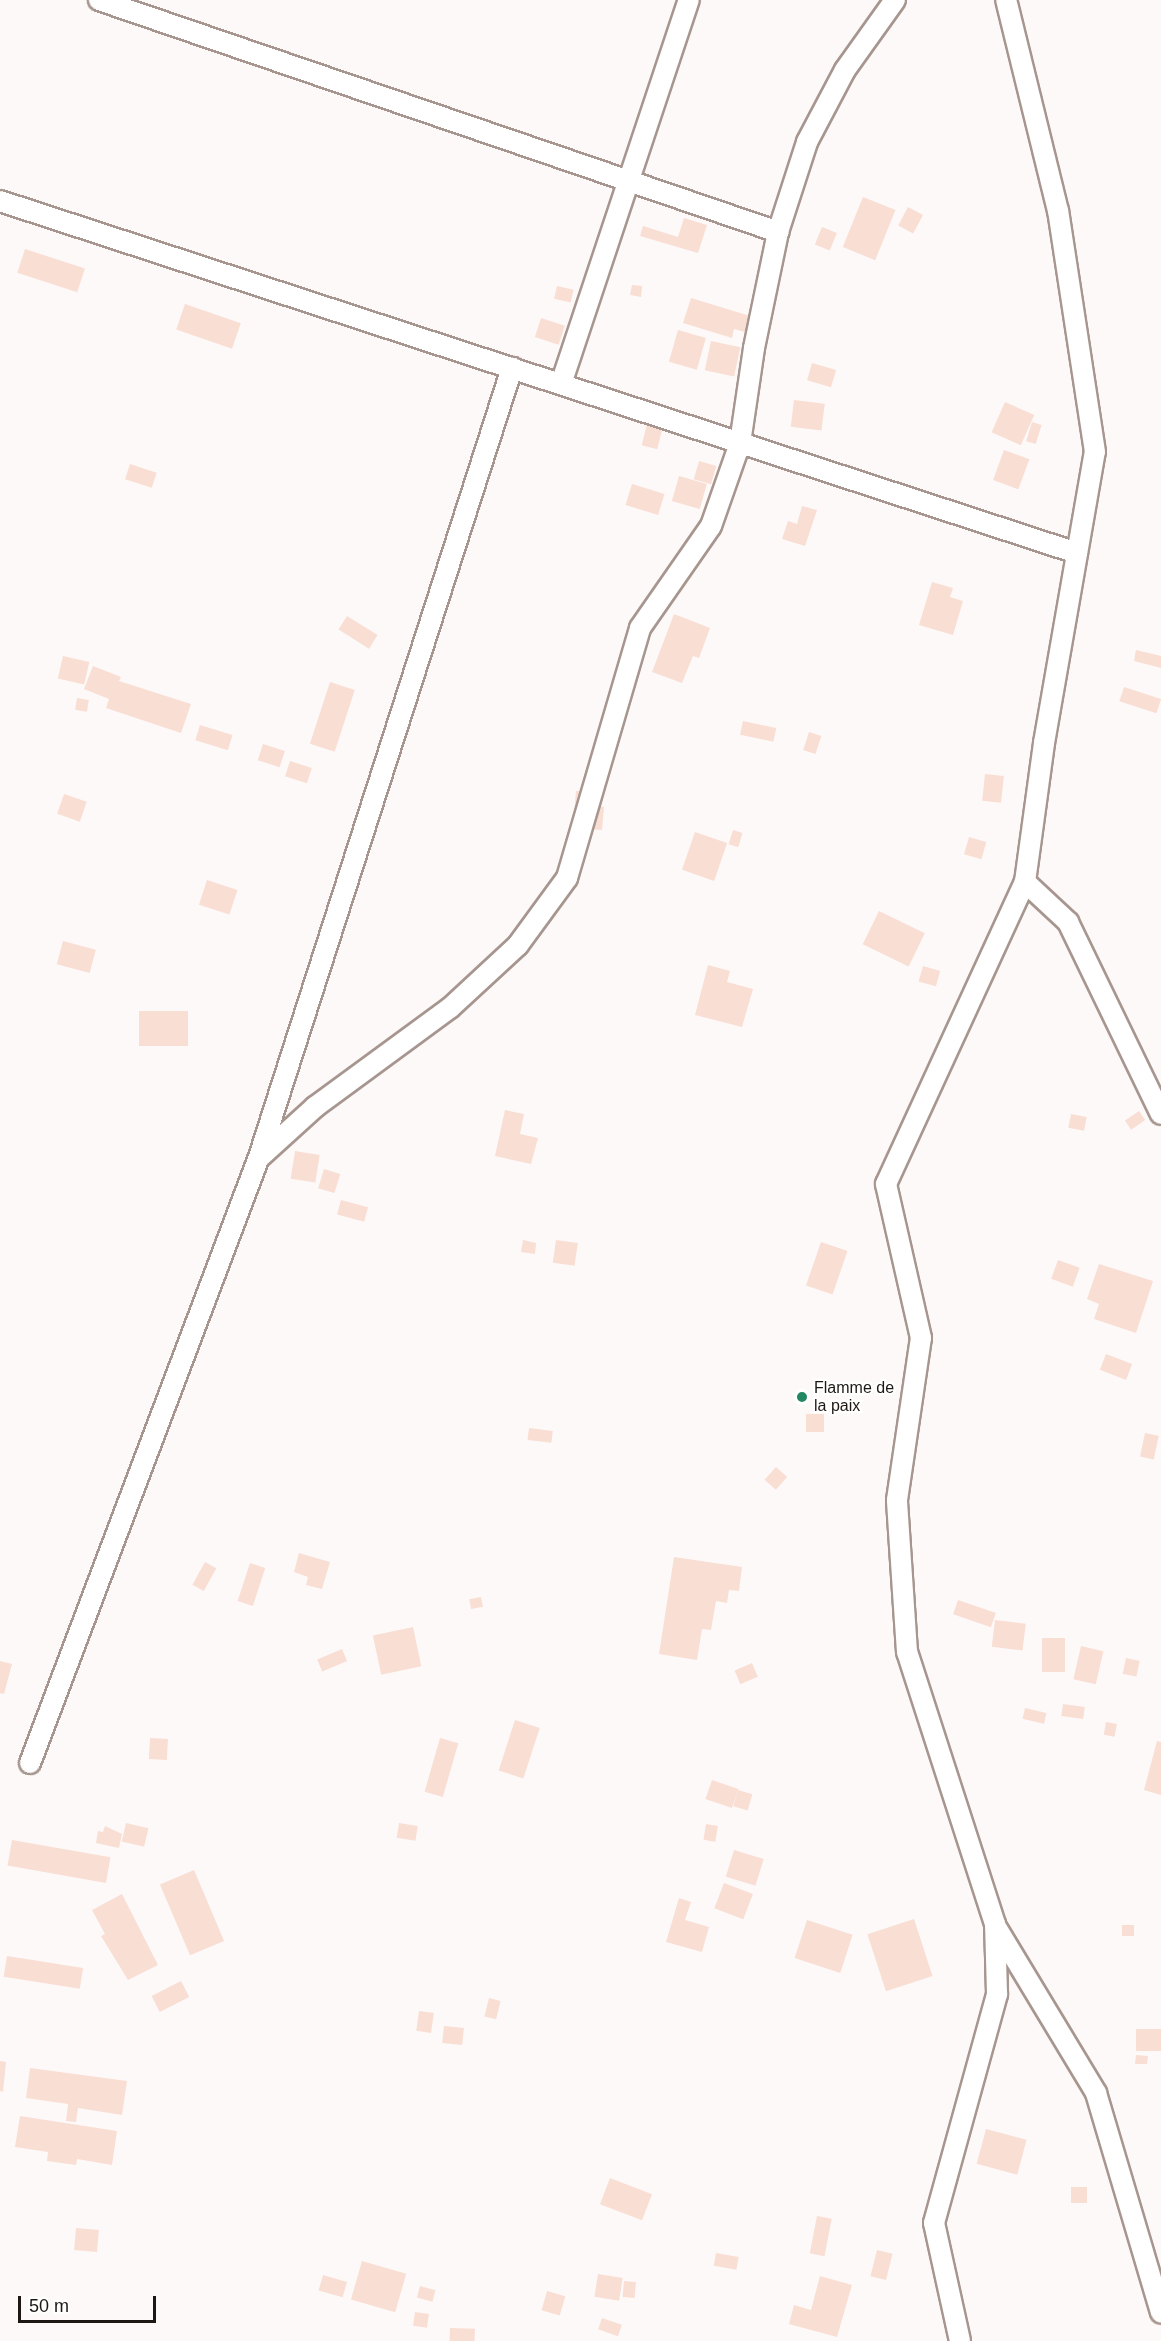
<!DOCTYPE html>
<style>
body{margin:0}
#map{position:relative;width:1161px;height:2341px;overflow:hidden;background:#fdf9f8;font-family:Helvetica,sans-serif}
div>[style]{position:absolute}
[style*='--x']{left:calc(var(--x)*1px);top:calc(var(--y)*1px);width:calc(var(--w)*1px);rotate:calc(var(--a)*1deg)}
.building>*{inset:0;background:#f9ded4;transform-origin:0 0}
.roads{filter:drop-shadow(2px 0 #a7968f) drop-shadow(-2px 0 #a7968f) drop-shadow(0 2px #a7968f) drop-shadow(0 -2px #a7968f)}
.street>*{height:20px;margin:-10px;padding:0 10px;transform-origin:10px;border-radius:10px;background:#fff}
.dots>*{width:16px;height:16px;translate:-50% -50%;box-sizing:border-box;border:3px solid #fff;border-radius:50%}
span{translate:-50% -50%;white-space:nowrap;text-align:center;line-height:1.15;-webkit-text-stroke:4.5px #fff;paint-order:stroke}
.poi-label{font-size:16px;color:#1e1815}
.left{translate:0 -50%;text-align:left}
.scale{position:absolute;left:18px;top:2296px;width:138px;height:27px;box-sizing:border-box;border:3px solid #1e1815;border-top:0;padding-left:8px;font-size:18px;line-height:21px;white-space:nowrap;color:#1e1815;-webkit-text-stroke:4px #fff;paint-order:stroke}
</style>
<div id="map">
<div class="building">
<div style="left:863px;top:197px;width:35px;height:54px;rotate:22deg"></div>
<div style="left:908px;top:207px;width:17px;height:21px;rotate:28deg"></div>
<div style="clip-path:polygon(684px 218px,707px 225px,698px 253px,640px 236px,643px 226px,678px 237px)"></div>
<div style="left:822px;top:227px;width:16px;height:19px;rotate:22deg"></div>
<div style="left:25px;top:249px;width:63px;height:25px;rotate:18deg"></div>
<div style="clip-path:polygon(632px 285px,642px 286px,641px 297px,630px 295px)"></div>
<div style="left:557px;top:286px;width:17px;height:13px;rotate:13deg"></div>
<div style="clip-path:polygon(691px 298px,750px 316px,745px 332px,734px 329px,732px 338px,683px 323px)"></div>
<div style="left:185px;top:304px;width:59px;height:27px;rotate:19deg"></div>
<div style="left:541px;top:318px;width:25px;height:20px;rotate:18deg"></div>
<div style="left:678px;top:330px;width:29px;height:33px;rotate:16deg"></div>
<div style="left:711px;top:341px;width:30px;height:30px;rotate:12deg"></div>
<div style="left:812px;top:363px;width:25px;height:18px;rotate:16deg"></div>
<div style="left:794px;top:400px;width:31px;height:27px;rotate:7deg"></div>
<div style="left:1005px;top:402px;width:32px;height:33px;rotate:24deg"></div>
<div style="left:1032px;top:422px;width:10px;height:20px;rotate:17deg"></div>
<div style="left:647px;top:424px;width:16px;height:22px;rotate:14deg"></div>
<div style="left:1004px;top:450px;width:27px;height:32px;rotate:20deg"></div>
<div style="left:699px;top:461px;width:18px;height:19px;rotate:16deg"></div>
<div style="left:130px;top:464px;width:28px;height:16px;rotate:18deg"></div>
<div style="left:679px;top:476px;width:29px;height:26px;rotate:16deg"></div>
<div style="left:632px;top:484px;width:34px;height:22px;rotate:17deg"></div>
<div style="clip-path:polygon(802px 506px,817px 510px,805px 546px,782px 539px,788px 521px,797px 524px)"></div>
<div style="clip-path:polygon(932px 582px,953px 588px,950px 597px,963px 601px,953px 635px,919px 625px)"></div>
<div style="clip-path:polygon(674px 614px,710px 628px,699px 658px,693px 656px,682px 683px,652px 672px)"></div>
<div style="left:347px;top:616px;width:36px;height:16px;rotate:32deg"></div>
<div style="clip-path:polygon(1136px 650px,1161px 656px,1161px 668px,1134px 661px)"></div>
<div style="left:63px;top:656px;width:27px;height:23px;rotate:13deg"></div>
<div style="clip-path:polygon(93px 666px,121px 677px,119px 681px,191px 704px,181px 733px,106px 708px,109px 699px,84px 689px)"></div>
<div style="left:330px;top:682px;width:26px;height:65px;rotate:18deg"></div>
<div style="left:1124px;top:687px;width:39px;height:15px;rotate:18deg"></div>
<div style="left:77px;top:698px;width:12px;height:12px;rotate:9deg"></div>
<div style="left:743px;top:721px;width:34px;height:14px;rotate:12deg"></div>
<div style="left:200px;top:725px;width:34px;height:16px;rotate:17deg"></div>
<div style="left:809px;top:732px;width:13px;height:19px;rotate:18deg"></div>
<div style="left:263px;top:744px;width:23px;height:17px;rotate:18deg"></div>
<div style="left:290px;top:761px;width:23px;height:16px;rotate:18deg"></div>
<div style="left:985px;top:774px;width:19px;height:27px;rotate:6deg"></div>
<div style="clip-path:polygon(576px 791px,598px 792px,597px 806px,604px 807px,602px 830px,573px 828px)"></div>
<div style="left:64px;top:794px;width:24px;height:21px;rotate:19deg"></div>
<div style="left:733px;top:830px;width:10px;height:15px;rotate:17deg"></div>
<div style="left:695px;top:832px;width:34px;height:40px;rotate:19deg"></div>
<div style="left:969px;top:837px;width:18px;height:18px;rotate:16deg"></div>
<div style="left:207px;top:880px;width:32px;height:26px;rotate:18deg"></div>
<div style="left:879px;top:911px;width:51px;height:37px;rotate:26deg"></div>
<div style="left:63px;top:941px;width:34px;height:24px;rotate:15deg"></div>
<div style="clip-path:polygon(708px 965px,730px 971px,727px 982px,753px 989px,742px 1027px,695px 1015px)"></div>
<div style="left:923px;top:966px;width:18px;height:16px;rotate:16deg"></div>
<div style="left:139px;top:1011px;width:49px;height:35px"></div>
<div style="clip-path:polygon(505px 1110px,524px 1114px,520px 1134px,538px 1138px,531px 1164px,495px 1156px)"></div>
<div style="left:1139px;top:1111px;width:11px;height:17px;rotate:56deg"></div>
<div style="left:1071px;top:1114px;width:16px;height:14px;rotate:11deg"></div>
<div style="left:295px;top:1151px;width:25px;height:28px;rotate:9deg"></div>
<div style="left:324px;top:1169px;width:17px;height:20px;rotate:17deg"></div>
<div style="left:341px;top:1200px;width:28px;height:15px;rotate:15deg"></div>
<div style="clip-path:polygon(523px 1240px,536px 1243px,535px 1254px,521px 1252px)"></div>
<div style="left:556px;top:1240px;width:22px;height:23px;rotate:8deg"></div>
<div style="left:821px;top:1242px;width:28px;height:46px;rotate:19deg"></div>
<div style="left:1058px;top:1260px;width:23px;height:20px;rotate:20deg"></div>
<div style="clip-path:polygon(1099px 1264px,1153px 1281px,1136px 1333px,1094px 1319px,1099px 1304px,1087px 1299px)"></div>
<div style="left:1106px;top:1354px;width:28px;height:17px;rotate:21deg"></div>
<div style="left:806px;top:1414px;width:18px;height:18px"></div>
<div style="left:529px;top:1428px;width:24px;height:12px;rotate:7deg"></div>
<div style="left:1145px;top:1433px;width:14px;height:24px;rotate:12deg"></div>
<div style="left:776px;top:1467px;width:15px;height:17px;rotate:42deg"></div>
<div style="clip-path:polygon(299px 1553px,330px 1562px,322px 1589px,306px 1585px,308px 1577px,294px 1572px)"></div>
<div style="clip-path:polygon(674px 1557px,742px 1567px,739px 1591px,729px 1590px,727px 1603px,716px 1601px,711px 1630px,702px 1629px,697px 1660px,659px 1654px)"></div>
<div style="left:205px;top:1562px;width:13px;height:26px;rotate:29deg"></div>
<div style="left:250px;top:1563px;width:16px;height:40px;rotate:18deg"></div>
<div style="left:481px;top:1597px;width:10px;height:12px;rotate:79deg"></div>
<div style="left:958px;top:1600px;width:40px;height:15px;rotate:19deg"></div>
<div style="left:995px;top:1620px;width:31px;height:27px;rotate:7deg"></div>
<div style="left:413px;top:1627px;width:40px;height:41px;rotate:78deg"></div>
<div style="left:1042px;top:1638px;width:23px;height:34px"></div>
<div style="left:1081px;top:1646px;width:23px;height:34px;rotate:13deg"></div>
<div style="left:342px;top:1649px;width:13px;height:27px;rotate:67deg"></div>
<div style="left:1126px;top:1658px;width:14px;height:16px;rotate:12deg"></div>
<div style="clip-path:polygon(0 1661px,12px 1664px,4px 1694px,0 1693px)"></div>
<div style="left:752px;top:1663px;width:15px;height:19px;rotate:67deg"></div>
<div style="left:1063px;top:1704px;width:22px;height:12px;rotate:8deg"></div>
<div style="left:1025px;top:1708px;width:22px;height:11px;rotate:13deg"></div>
<div style="left:515px;top:1720px;width:26px;height:53px;rotate:18deg"></div>
<div style="left:1106px;top:1722px;width:11px;height:13px;rotate:10deg"></div>
<div style="left:150px;top:1738px;width:18px;height:21px;rotate:3deg"></div>
<div style="left:440px;top:1738px;width:19px;height:56px;rotate:16deg"></div>
<div style="clip-path:polygon(1157px 1741px,1161px 1742px,1161px 1795px,1144px 1790px)"></div>
<div style="left:712px;top:1780px;width:28px;height:20px;rotate:19deg"></div>
<div style="left:738px;top:1790px;width:15px;height:17px;rotate:16deg"></div>
<div style="left:126px;top:1823px;width:23px;height:19px;rotate:13deg"></div>
<div style="left:399px;top:1823px;width:19px;height:15px;rotate:9deg"></div>
<div style="left:706px;top:1824px;width:12px;height:16px;rotate:9deg"></div>
<div style="clip-path:polygon(105px 1826px,122px 1834px,119px 1848px,96px 1843px,98px 1831px,103px 1832px)"></div>
<div style="left:12px;top:1840px;width:100px;height:26px;rotate:10deg"></div>
<div style="left:734px;top:1850px;width:31px;height:28px;rotate:17deg"></div>
<div style="left:194px;top:1870px;width:77px;height:37px;rotate:67deg"></div>
<div style="left:724px;top:1883px;width:31px;height:27px;rotate:21deg"></div>
<div style="clip-path:polygon(122px 1894px,158px 1965px,128px 1980px,101px 1936px,105px 1934px,92px 1910px)"></div>
<div style="clip-path:polygon(679px 1898px,691px 1902px,685px 1920px,709px 1927px,702px 1952px,666px 1942px)"></div>
<div style="left:914px;top:1919px;width:60px;height:49px;rotate:72deg"></div>
<div style="left:807px;top:1920px;width:48px;height:40px;rotate:18deg"></div>
<div style="left:1122px;top:1925px;width:12px;height:11px"></div>
<div style="left:7px;top:1956px;width:77px;height:21px;rotate:9deg"></div>
<div style="left:181px;top:1981px;width:18px;height:33px;rotate:63deg"></div>
<div style="left:489px;top:1998px;width:12px;height:19px;rotate:14deg"></div>
<div style="left:419px;top:2011px;width:15px;height:20px;rotate:8deg"></div>
<div style="left:444px;top:2026px;width:20px;height:17px;rotate:6deg"></div>
<div style="left:1161px;top:2029px;width:22px;height:25px;rotate:90deg"></div>
<div style="clip-path:polygon(1136px 2055px,1148px 2056px,1147px 2064px,1135px 2064px)"></div>
<div style="clip-path:polygon(0 2061px,6px 2062px,3px 2092px,0 2091px)"></div>
<div style="clip-path:polygon(30px 2068px,127px 2081px,122px 2115px,78px 2108px,76px 2122px,66px 2121px,68px 2104px,26px 2098px)"></div>
<div style="clip-path:polygon(20px 2116px,117px 2131px,112px 2165px,77px 2159px,76px 2165px,47px 2161px,48px 2152px,15px 2147px)"></div>
<div style="left:986px;top:2129px;width:42px;height:36px;rotate:15deg"></div>
<div style="left:610px;top:2178px;width:45px;height:28px;rotate:21deg"></div>
<div style="left:1071px;top:2187px;width:16px;height:16px"></div>
<div style="left:817px;top:2216px;width:15px;height:38px;rotate:11deg"></div>
<div style="left:76px;top:2228px;width:23px;height:22px;rotate:5deg"></div>
<div style="left:877px;top:2250px;width:16px;height:27px;rotate:14deg"></div>
<div style="left:716px;top:2253px;width:23px;height:13px;rotate:10deg"></div>
<div style="left:362px;top:2261px;width:46px;height:40px;rotate:16deg"></div>
<div style="left:598px;top:2274px;width:25px;height:23px;rotate:9deg"></div>
<div style="left:323px;top:2275px;width:25px;height:16px;rotate:16deg"></div>
<div style="clip-path:polygon(820px 2276px,852px 2285px,837px 2337px,789px 2324px,794px 2305px,811px 2310px)"></div>
<div style="left:624px;top:2281px;width:12px;height:16px;rotate:5deg"></div>
<div style="left:420px;top:2286px;width:16px;height:12px;rotate:15deg"></div>
<div style="left:547px;top:2291px;width:19px;height:20px;rotate:16deg"></div>
<div style="left:415px;top:2312px;width:14px;height:14px;rotate:8deg"></div>
<div style="left:602px;top:2318px;width:21px;height:12px;rotate:19deg"></div>
<div style="left:450px;top:2328px;width:25px;height:13px;rotate:2deg"></div>
</div>
<div class="roads">
<div class="street">
<div style="--x:99;--y:0;--w:718;--a:18.86"></div>
<div style="--x:0;--y:201;--w:1133;--a:18.1"></div>
<div style="--x:561;--y:384;--w:405;--a:-71.6"></div>
<div style="--x:1025;--y:882;--w:59;--a:42.9"></div>
<div style="--x:1068;--y:922;--w:213;--a:64.2"></div>
<div style="--x:261;--y:1156;--w:73;--a:-42.2"></div>
<div style="--x:315;--y:1107;--w:167;--a:-36.3"></div>
<div style="--x:450;--y:1008;--w:93;--a:-42.8"></div>
<div style="--x:518;--y:945;--w:83;--a:-53.8"></div>
<div style="--x:567;--y:878;--w:260;--a:-73.7"></div>
<div style="--x:640;--y:628;--w:124;--a:-55.2"></div>
<div style="--x:711;--y:526;--w:88;--a:-70.7"></div>
<div style="--x:740;--y:443;--w:96;--a:-81.6"></div>
<div style="--x:754;--y:348;--w:118;--a:-78.3"></div>
<div style="--x:778;--y:232;--w:95;--a:-72.1"></div>
<div style="--x:807;--y:142;--w:81;--a:-62.2"></div>
<div style="--x:845;--y:70;--w:86;--a:-54.5"></div>
<div style="--x:30;--y:1763;--w:648;--a:-69.3"></div>
<div style="--x:259;--y:1157;--w:829;--a:-72.22"></div>
<div style="--x:996;--y:1927;--w:194;--a:58.9"></div>
<div style="--x:1096;--y:2093;--w:229;--a:73.5"></div>
<div style="--x:960;--y:2341;--w:121;--a:-102.4"></div>
<div style="--x:934;--y:2223;--w:238;--a:-74.6"></div>
<div style="--x:997;--y:1994;--w:70;--a:-91.6"></div>
<div style="--x:995;--y:1924;--w:286;--a:-107.9"></div>
<div style="--x:907;--y:1652;--w:152;--a:-93.8"></div>
<div style="--x:897;--y:1500;--w:164;--a:-81.6"></div>
<div style="--x:921;--y:1338;--w:158;--a:-102.8"></div>
<div style="--x:886;--y:1184;--w:332;--a:-65.3"></div>
<div style="--x:1025;--y:882;--w:140;--a:-82.2"></div>
<div style="--x:1044;--y:743;--w:295;--a:-80.1"></div>
<div style="--x:1095;--y:452;--w:244;--a:-98.7"></div>
<div style="--x:1058;--y:211;--w:217;--a:-103.8"></div>
</div>
</div>
<div class="dots">
<div style="left:802px;top:1397px;background:#238762"></div>
</div>
<div class="poi-label">
<span class="left" style="left:814px;top:1397px">Flamme de<br>la paix</span>
</div>
<div class="scale">50 m</div>
</div>
